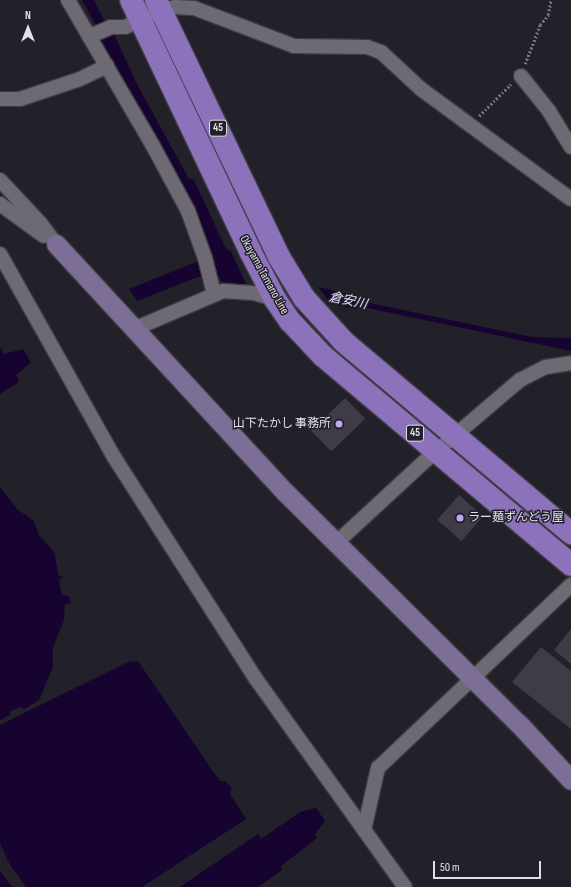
<!DOCTYPE html>
<meta charset="utf-8">
<style>
body{margin:0}
#map{position:relative;width:571px;height:887px;overflow:hidden;background:#222029;font-family:"Sofia Sans Condensed","Noto Sans JP",sans-serif}
div>[style]{position:absolute}
[style*='--x']{left:calc(var(--x)*1px);top:calc(var(--y)*1px);width:calc(var(--w)*1px);rotate:calc(var(--a)*1deg)}
.water>*{inset:0;background:#17032f}
.pier>*{inset:0;background:#222029}
.building>*{inset:0;background:#3f3c45;transform-origin:0 0}
.path>*{height:2.5px;margin-top:-1.25px;transform-origin:0;background:repeating-linear-gradient(90deg,#76747c 0 2px,transparent 0 4px)}
.roads{filter:drop-shadow(1px 0 #3f3d44) drop-shadow(-1px 0 #3f3d44) drop-shadow(0 1px #3f3d44) drop-shadow(0 -1px #3f3d44)}
.street>*{height:14px;margin:-7px;padding:0 7px;transform-origin:7px;border-radius:7px;background:#6d6a74}
.secondary>*{height:19px;margin:-9.5px;padding:0 9.5px;transform-origin:9.5px;border-radius:9.5px;background:#7d6e97}
.primary>*{height:22px;margin:-11px;padding:0 11px;transform-origin:11px;border-radius:11px;background:#8c71bb}
.dots>*{width:11px;height:11px;translate:-50% -50%;box-sizing:border-box;border:2px solid #222029;border-radius:50%}
span{translate:-50% -50%;white-space:nowrap;text-align:center;line-height:1.15;-webkit-text-stroke:3px #222029;paint-order:stroke}
.shield-label span{padding:1px 3px;background:#222029;border:1px solid;border-radius:3px;-webkit-text-stroke-width:0}
.shield-label{font-size:11px;color:#e2e0e6;font-weight:700}
.street-label{font-size:12px;color:#e2e0e6}
.poi-label{font-size:12px;color:#e2e0e6}
.right{translate:-100% -50%;text-align:right}
.left{translate:0 -50%;text-align:left}
.water-label{font-size:13px;color:#e7defe;font-style:italic}
.north{position:absolute;left:8px;top:8px;width:40px;height:40px;-webkit-text-stroke:3px #222029;paint-order:stroke;rotate:0deg;font-size:11px;font-weight:700;line-height:16px;text-align:center;color:#e2e0e6}
.north::after{content:'';display:block;margin:auto;width:14px;height:18px;background:#e2e0e6;clip-path:polygon(50% 0,100% 100%,50% 72%,0 100%)}
.scale{position:absolute;left:433px;top:861px;width:108px;height:18px;box-sizing:border-box;border:2px solid #e2e0e6;border-top:0;padding-left:5px;font-size:12px;line-height:14px;white-space:nowrap;color:#e2e0e6;-webkit-text-stroke:3px #222029;paint-order:stroke}
</style>
<div id="map">
<div class="water">
<div style="clip-path:polygon(82px 0,94px 0,106px 24px,114px 34px,138px 86px,189px 179px,194px 180px,226px 249px,319px 287px,360px 297px,360px 301px,532px 337px,571px 338px,571px 351px,358px 306px,357px 309px,221px 281px,218px 275px,198px 277px,137px 301px,129px 289px,211px 256px,99px 40px,97px 27px)"></div>
<div style="clip-path:polygon(0 347px,4px 354px,23px 349px,31px 362px,16px 375px,19px 382px,0 394px)"></div>
<div style="clip-path:polygon(0 487px,17px 509px,34px 521px,39px 535px,54px 552px,59px 576px,63px 577px,59px 580px,62px 595px,69px 596px,71px 603px,65px 604px,64px 620px,53px 647px,53px 667px,39px 700px,25px 709px,21px 707px,10px 711px,10px 715px,0 720px)"></div>
<div style="clip-path:polygon(138px 661px,212px 770px,220px 781px,225px 781px,232px 788px,230px 794px,246px 819px,142px 887px,26px 887px,9px 863px,0 843px,0 725px,128px 662px)"></div>
<div style="clip-path:polygon(316px 808px,325px 821px,315px 834px,317px 838px,281px 866px,282px 870px,258px 887px,180px 887px,258px 834px,261px 839px,300px 812px)"></div>
<div style="clip-path:polygon(0 871px,12px 887px,0 887px)"></div>
</div>
<div class="pier">
<div style="clip-path:polygon(229px 247px,317px 285px,331px 304px,247px 286px)"></div>
</div>
<div class="building">
<div style="left:345px;top:398px;width:29px;height:47px;rotate:46deg"></div>
<div style="left:459px;top:495px;width:32px;height:33px;rotate:41deg"></div>
<div style="clip-path:polygon(571px 629px,571px 664px,554px 650px)"></div>
<div style="clip-path:polygon(541px 647px,571px 671px,571px 729px,512px 682px)"></div>
</div>
<div class="path">
<div style="--x:525;--y:64;--w:42;--a:-69"></div>
<div style="--x:540;--y:25;--w:13;--a:-51"></div>
<div style="--x:548;--y:15;--w:15;--a:-79"></div>
<div style="--x:479;--y:116;--w:45;--a:-45"></div>
</div>
<div class="roads">
<div class="street">
<div style="--x:68;--y:0;--w:169;--a:59.8"></div>
<div style="--x:153;--y:146;--w:74;--a:61.7"></div>
<div style="--x:188;--y:211;--w:50;--a:70.1"></div>
<div style="--x:205;--y:258;--w:37;--a:76"></div>
<div style="--x:90;--y:36;--w:23;--a:-23"></div>
<div style="--x:111;--y:27;--w:14;--a:0"></div>
<div style="--x:125;--y:27;--w:39;--a:-24"></div>
<div style="--x:161;--y:11;--w:15;--a:-16"></div>
<div style="--x:175;--y:7;--w:19;--a:3"></div>
<div style="--x:194;--y:8;--w:107;--a:20.8"></div>
<div style="--x:294;--y:46;--w:73;--a:0.8"></div>
<div style="--x:367;--y:47;--w:15;--a:20"></div>
<div style="--x:381;--y:52;--w:54;--a:42.8"></div>
<div style="--x:421;--y:89;--w:186;--a:36.3"></div>
<div style="--x:521;--y:76;--w:45;--a:51.3"></div>
<div style="--x:549;--y:111;--w:42;--a:58.6"></div>
<div style="--x:0;--y:99;--w:20;--a:0"></div>
<div style="--x:20;--y:99;--w:63;--a:-18.4"></div>
<div style="--x:80;--y:79;--w:30;--a:-26"></div>
<div style="--x:0;--y:180;--w:60;--a:47"></div>
<div style="--x:41;--y:224;--w:25;--a:53"></div>
<div style="--x:0;--y:204;--w:54;--a:36"></div>
<div style="--x:0;--y:254;--w:233;--a:60.7"></div>
<div style="--x:114;--y:457;--w:264;--a:57.4"></div>
<div style="--x:256;--y:679;--w:256;--a:54.4"></div>
<div style="--x:134;--y:329;--w:97;--a:-23.1"></div>
<div style="--x:223;--y:291;--w:30;--a:4"></div>
<div style="--x:253;--y:293;--w:23;--a:15"></div>
<div style="--x:335;--y:544;--w:122;--a:-42.7"></div>
<div style="--x:425;--y:461;--w:125;--a:-40.5"></div>
<div style="--x:520;--y:380;--w:29;--a:-27"></div>
<div style="--x:546;--y:367;--w:25;--a:-9"></div>
<div style="--x:364;--y:830;--w:64;--a:-77.3"></div>
<div style="--x:378;--y:768;--w:266;--a:-43.5"></div>
</div>
<div class="secondary">
<div style="--x:56;--y:244;--w:339;--a:47.3"></div>
<div style="--x:286;--y:493;--w:328;--a:44.8"></div>
<div style="--x:519;--y:724;--w:76;--a:47.1"></div>
</div>
<div class="primary">
<div style="--x:131;--y:0;--w:278;--a:64.6"></div>
<div style="--x:250;--y:251;--w:54;--a:62.5"></div>
<div style="--x:275;--y:299;--w:27;--a:56"></div>
<div style="--x:290;--y:321;--w:48;--a:46.7"></div>
<div style="--x:323;--y:356;--w:324;--a:40.1"></div>
<div style="--x:156;--y:0;--w:285;--a:64.4"></div>
<div style="--x:279;--y:257;--w:48;--a:58.6"></div>
<div style="--x:304;--y:298;--w:59;--a:47.7"></div>
<div style="--x:344;--y:342;--w:297;--a:40.1"></div>
</div>
</div>
<div class="dots">
<div style="left:339px;top:424px;background:#c0a8f3"></div>
<div style="left:460px;top:518px;background:#c0a8f3"></div>
</div>
<div class="shield-label">
<span style="left:218px;top:128px">45</span>
<span style="left:415px;top:433px">45</span>
</div>
<div class="street-label">
<span style="left:264px;top:275px;rotate:61deg">Okayama Tamano Line</span>
</div>
<div class="poi-label">
<span class="right" style="left:331px;top:424px">山下たかし 事務所</span>
<span class="left" style="left:468px;top:518px">ラー麺ずんどう屋</span>
</div>
<div class="water-label">
<span style="left:348px;top:301px;rotate:12deg">倉安川</span>
</div>
<div class="north">N</div>
<div class="scale">50 m</div>
</div>
